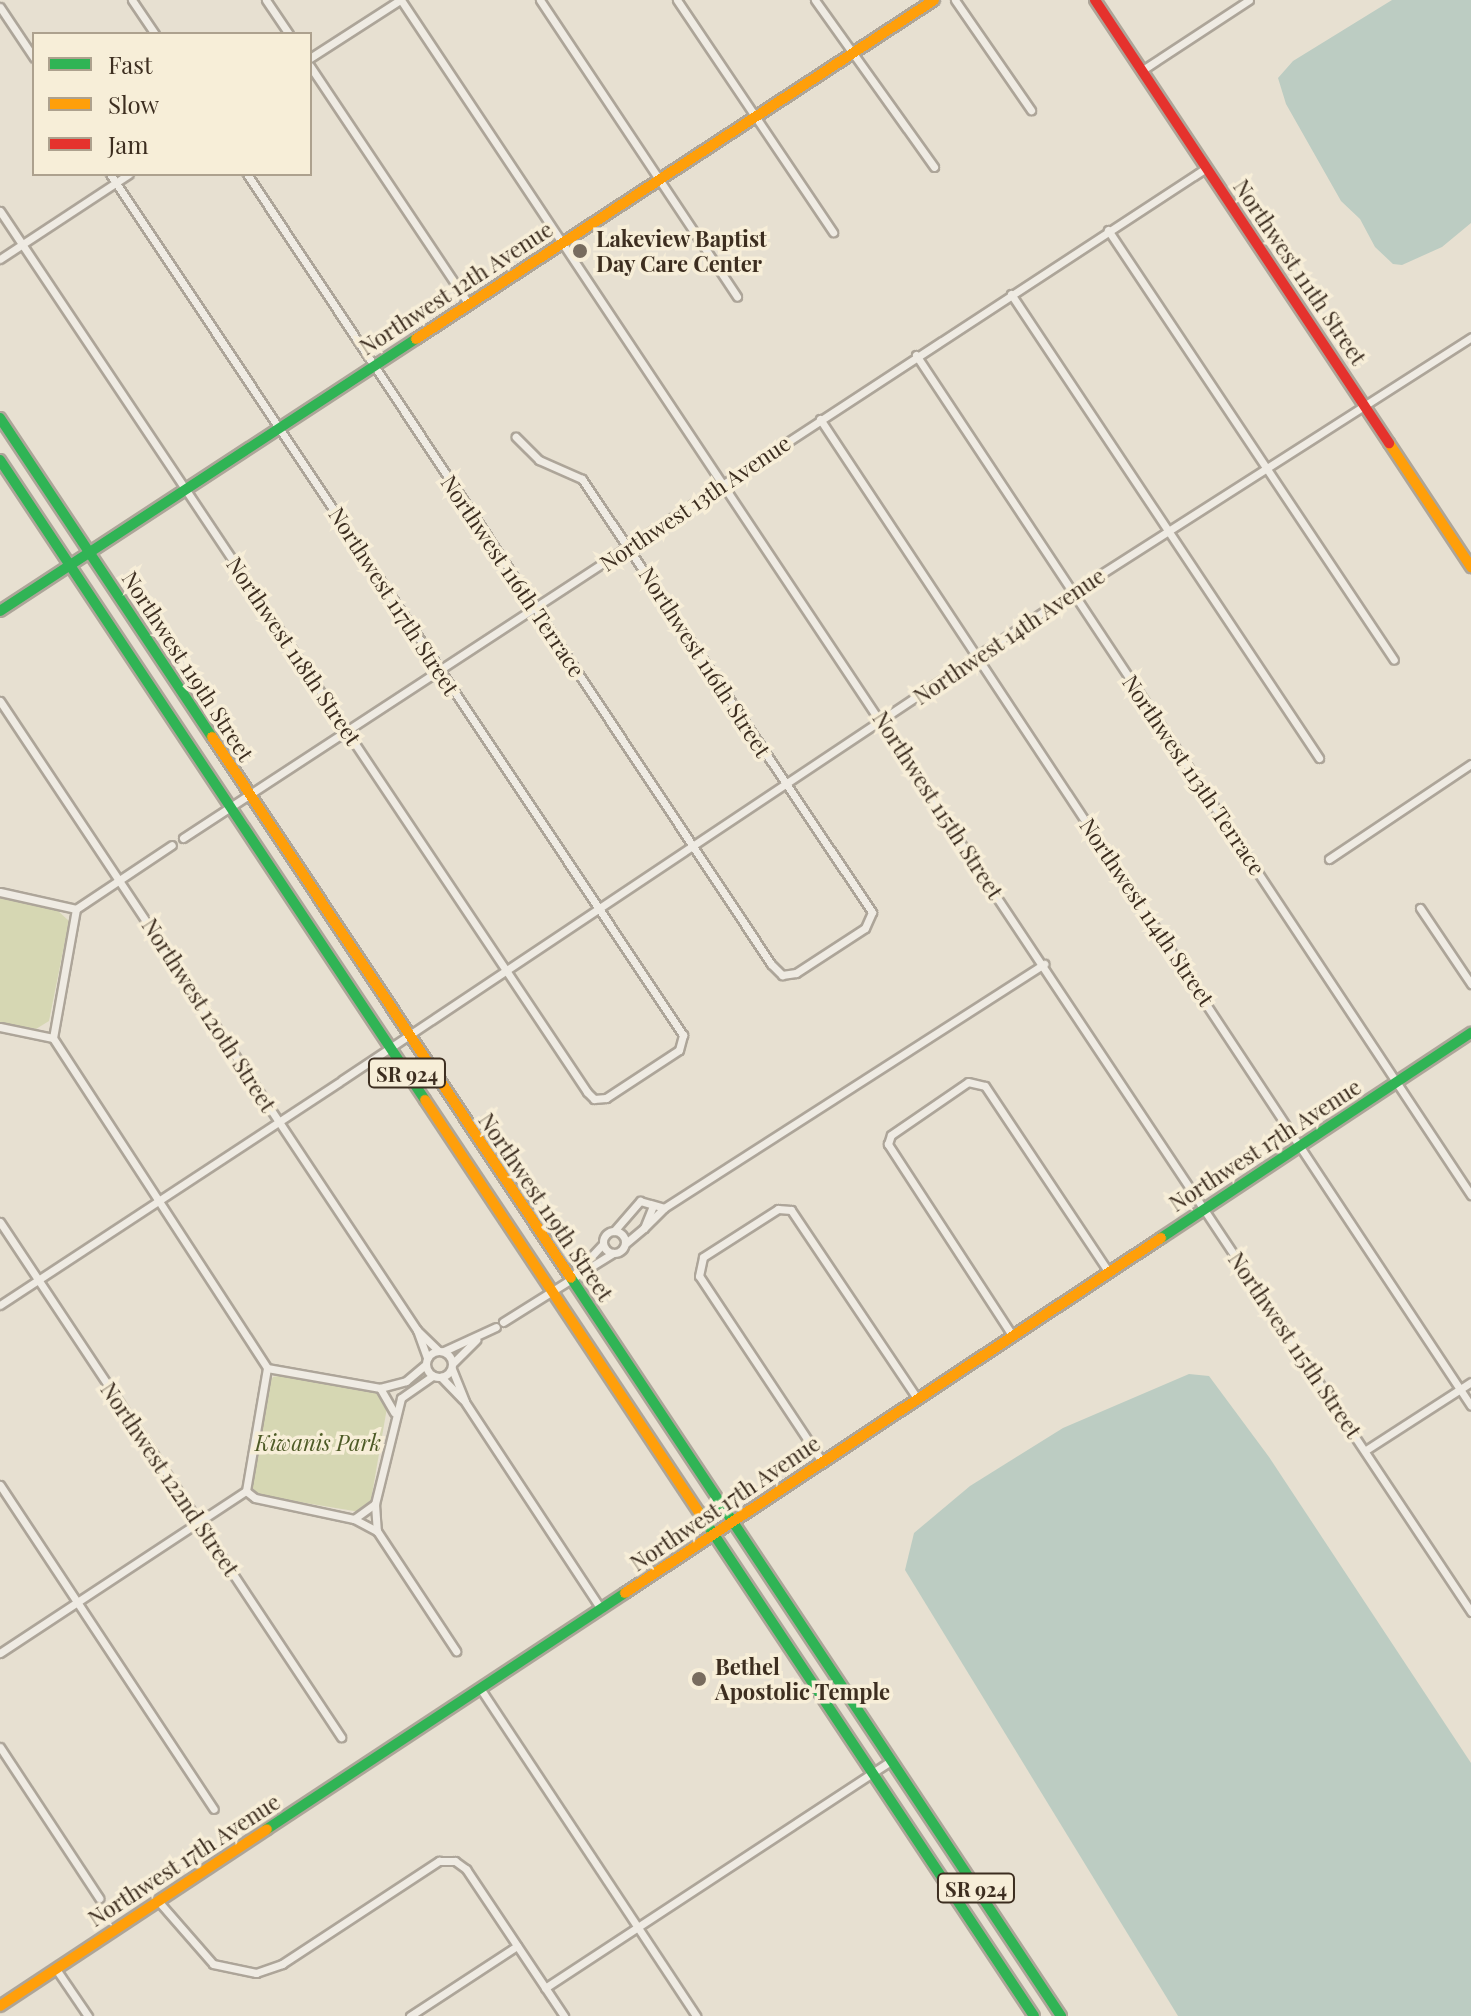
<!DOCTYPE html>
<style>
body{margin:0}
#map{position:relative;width:1471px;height:2016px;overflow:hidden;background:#e7e0d1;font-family:"Playfair Display",serif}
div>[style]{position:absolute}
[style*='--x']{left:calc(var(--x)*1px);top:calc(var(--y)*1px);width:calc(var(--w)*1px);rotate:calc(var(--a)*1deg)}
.green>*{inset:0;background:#d6d7b3}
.water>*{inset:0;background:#bcccc2}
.roads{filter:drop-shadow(2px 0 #ada599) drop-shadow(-2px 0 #ada599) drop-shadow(0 2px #ada599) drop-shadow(0 -2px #ada599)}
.street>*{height:7px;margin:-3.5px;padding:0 3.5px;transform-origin:3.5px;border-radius:3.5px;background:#efebe3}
.street>.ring{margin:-3.5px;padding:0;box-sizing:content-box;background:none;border:7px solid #efebe3;border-radius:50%}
.fast>*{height:10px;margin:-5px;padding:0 5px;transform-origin:5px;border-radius:5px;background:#30b455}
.slow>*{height:10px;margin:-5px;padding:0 5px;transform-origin:5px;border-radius:5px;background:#ff9f0a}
.jam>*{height:10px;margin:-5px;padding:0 5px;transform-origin:5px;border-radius:5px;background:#e5322d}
.dots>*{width:22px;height:22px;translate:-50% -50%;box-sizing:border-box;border:4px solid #f7eed8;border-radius:50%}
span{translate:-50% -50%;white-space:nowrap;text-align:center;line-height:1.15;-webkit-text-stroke:7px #f7eed8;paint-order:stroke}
.shield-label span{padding:2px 6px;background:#f7eed8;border:2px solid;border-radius:6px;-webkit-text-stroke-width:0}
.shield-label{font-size:20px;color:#3d2e20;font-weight:700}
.poi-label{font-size:22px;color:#3d2e20;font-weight:700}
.left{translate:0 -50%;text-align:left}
.street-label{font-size:22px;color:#3d2e20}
.park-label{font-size:22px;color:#4d5a26;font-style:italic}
.legend{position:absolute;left:32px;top:32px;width:280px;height:144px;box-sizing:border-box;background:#f7eed8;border:2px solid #ada18e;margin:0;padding:10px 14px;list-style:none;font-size:24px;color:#3d2e20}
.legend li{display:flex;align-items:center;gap:16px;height:40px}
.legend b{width:40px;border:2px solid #ada18e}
</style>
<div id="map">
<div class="green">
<div style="clip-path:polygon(0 898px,57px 910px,69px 921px,49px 1021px,36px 1029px,0 1022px)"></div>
<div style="clip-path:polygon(288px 1374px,374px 1392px,388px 1402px,371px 1500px,360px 1512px,263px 1496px,250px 1489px,267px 1387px,273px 1377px)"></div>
</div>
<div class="water">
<div style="clip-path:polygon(1392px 0,1471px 0,1471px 223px,1442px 247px,1402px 265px,1393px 264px,1375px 247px,1360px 219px,1341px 201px,1286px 104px,1278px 78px,1293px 61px)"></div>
<div style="clip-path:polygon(1189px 1374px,1209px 1376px,1269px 1457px,1471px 1763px,1471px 2016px,1178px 2016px,905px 1570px,914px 1533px,970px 1486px,1063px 1428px)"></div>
</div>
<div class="roads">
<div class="street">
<div style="--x:132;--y:0;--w:41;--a:55.9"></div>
<div style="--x:266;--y:0;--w:41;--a:55.9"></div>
<div style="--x:401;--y:0;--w:1935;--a:56.42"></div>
<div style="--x:540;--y:0;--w:356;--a:56.4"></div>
<div style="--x:677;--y:0;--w:280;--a:56.1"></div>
<div style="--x:815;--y:0;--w:205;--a:54.5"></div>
<div style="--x:955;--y:0;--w:134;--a:55.4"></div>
<div style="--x:0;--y:7;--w:61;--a:56.3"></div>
<div style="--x:310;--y:58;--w:107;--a:-32.8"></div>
<div style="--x:310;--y:66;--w:285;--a:56.3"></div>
<div style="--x:1141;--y:71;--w:129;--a:-33.3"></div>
<div style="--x:247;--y:174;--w:948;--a:56.44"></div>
<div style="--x:771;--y:964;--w:16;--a:45"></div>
<div style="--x:782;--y:975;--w:14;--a:-8"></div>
<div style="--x:796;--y:973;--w:82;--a:-33.1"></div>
<div style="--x:865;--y:928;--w:17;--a:-66"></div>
<div style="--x:872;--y:912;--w:521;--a:-123.81"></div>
<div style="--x:582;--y:479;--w:47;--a:-156.2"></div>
<div style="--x:539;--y:460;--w:33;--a:-135"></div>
<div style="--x:0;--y:211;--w:1059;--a:56.32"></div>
<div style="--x:587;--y:1092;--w:10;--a:45"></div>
<div style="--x:594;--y:1099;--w:12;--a:-5"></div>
<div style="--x:606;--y:1098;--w:87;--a:-33.3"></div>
<div style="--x:679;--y:1050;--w:16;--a:-75"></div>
<div style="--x:683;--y:1035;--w:1034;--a:-123.64"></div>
<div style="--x:1108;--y:230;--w:516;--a:56.37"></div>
<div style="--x:0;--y:259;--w:154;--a:-33.4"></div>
<div style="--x:1011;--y:294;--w:557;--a:56.42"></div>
<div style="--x:916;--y:355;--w:1007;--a:56.55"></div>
<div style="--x:820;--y:419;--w:1182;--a:56.59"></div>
<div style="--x:0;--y:701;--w:755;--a:56.46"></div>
<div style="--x:417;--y:1330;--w:30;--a:70"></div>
<div style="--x:183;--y:838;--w:1223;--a:-33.22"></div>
<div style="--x:1329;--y:859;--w:171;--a:-33.8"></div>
<div style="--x:0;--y:892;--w:78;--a:12.6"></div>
<div style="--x:76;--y:909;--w:115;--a:-33.7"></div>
<div style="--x:1420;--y:908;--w:92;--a:56.1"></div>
<div style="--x:0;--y:1027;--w:54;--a:11.7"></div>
<div style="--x:53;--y:1038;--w:393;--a:57"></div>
<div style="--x:53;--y:1038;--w:131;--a:-79.9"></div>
<div style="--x:342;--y:1080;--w:879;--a:-33.73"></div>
<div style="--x:1073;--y:592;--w:473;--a:-32.6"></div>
<div style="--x:0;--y:1222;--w:618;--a:56.49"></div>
<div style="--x:644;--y:1228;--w:28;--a:-45"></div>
<div class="ring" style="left:603px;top:1231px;width:15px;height:15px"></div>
<div style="--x:614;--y:1231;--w:40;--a:-49"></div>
<div style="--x:640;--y:1201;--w:25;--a:16"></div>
<div style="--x:664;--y:1208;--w:452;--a:-32.7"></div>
<div style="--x:626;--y:1243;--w:23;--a:-40"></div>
<div style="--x:644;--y:1228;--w:24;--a:-68"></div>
<div style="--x:572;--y:1277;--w:45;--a:-46.8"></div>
<div style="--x:0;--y:1305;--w:406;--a:-33.3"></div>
<div style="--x:503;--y:1322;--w:130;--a:-32.1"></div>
<div style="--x:417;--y:1330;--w:29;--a:44"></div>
<div style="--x:1012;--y:1335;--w:228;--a:-123"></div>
<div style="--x:888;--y:1144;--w:9;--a:-72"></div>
<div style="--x:891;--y:1135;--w:93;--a:-34.5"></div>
<div style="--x:968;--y:1082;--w:17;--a:13"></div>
<div style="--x:985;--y:1086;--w:222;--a:56.4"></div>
<div class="ring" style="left:426px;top:1351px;width:19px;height:19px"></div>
<div style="--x:444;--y:1351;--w:57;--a:-24.8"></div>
<div style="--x:453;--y:1363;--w:33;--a:-45"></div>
<div style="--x:267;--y:1368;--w:125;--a:99.7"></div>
<div style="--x:246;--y:1491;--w:11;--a:38"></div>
<div style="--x:255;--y:1498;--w:101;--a:12"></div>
<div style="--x:354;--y:1519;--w:26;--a:28"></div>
<div style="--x:267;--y:1368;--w:115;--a:10"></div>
<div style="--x:380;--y:1388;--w:27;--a:-15"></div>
<div style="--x:406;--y:1381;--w:26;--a:-40"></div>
<div style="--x:452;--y:1369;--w:35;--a:68"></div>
<div style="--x:465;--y:1402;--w:248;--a:56.7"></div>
<div style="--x:441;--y:1377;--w:32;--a:46"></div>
<div style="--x:380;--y:1388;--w:28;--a:60"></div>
<div style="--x:1366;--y:1450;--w:125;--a:-32.9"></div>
<div style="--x:823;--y:1463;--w:224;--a:-123.5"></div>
<div style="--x:699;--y:1276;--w:19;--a:-78"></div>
<div style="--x:703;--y:1257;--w:89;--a:-32.6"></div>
<div style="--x:778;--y:1209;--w:13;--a:4"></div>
<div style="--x:791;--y:1210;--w:226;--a:56.2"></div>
<div style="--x:0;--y:1485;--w:388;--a:56.6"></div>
<div style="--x:375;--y:1504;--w:27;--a:86"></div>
<div style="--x:377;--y:1531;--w:144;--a:56.6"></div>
<div style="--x:354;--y:1519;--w:26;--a:-36"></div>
<div style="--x:375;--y:1504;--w:109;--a:-76.2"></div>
<div style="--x:401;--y:1398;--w:39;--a:-35"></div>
<div style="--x:0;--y:1653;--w:295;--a:-33.4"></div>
<div style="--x:480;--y:1688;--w:393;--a:56.6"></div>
<div style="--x:0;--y:1747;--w:181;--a:56.7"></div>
<div style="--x:159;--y:1902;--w:82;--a:48.9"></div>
<div style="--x:213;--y:1964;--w:44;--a:11.8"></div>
<div style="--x:256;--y:1973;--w:28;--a:-19"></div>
<div style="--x:282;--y:1964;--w:188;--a:-33.3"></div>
<div style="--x:439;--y:1861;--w:16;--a:0"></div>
<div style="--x:455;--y:1861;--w:14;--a:36"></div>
<div style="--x:466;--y:1869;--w:177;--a:56.3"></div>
<div style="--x:56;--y:1969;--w:57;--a:55.8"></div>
<div style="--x:545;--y:1988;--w:414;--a:-33.3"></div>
<div style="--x:410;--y:2016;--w:128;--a:-33.2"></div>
</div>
<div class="fast">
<div style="--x:0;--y:418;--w:383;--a:56.4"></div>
<div style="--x:0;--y:460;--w:768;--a:56.41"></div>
<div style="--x:0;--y:611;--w:497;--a:-33.2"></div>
<div style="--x:1161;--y:1238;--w:372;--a:-33.5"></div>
<div style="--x:571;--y:1278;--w:886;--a:56.42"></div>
<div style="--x:699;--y:1512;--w:605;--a:56.39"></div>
<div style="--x:267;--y:1829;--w:429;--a:-33.4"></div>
</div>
<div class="slow">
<div style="--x:416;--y:339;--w:619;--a:-33.2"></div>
<div style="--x:1389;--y:443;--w:149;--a:56.5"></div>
<div style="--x:212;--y:737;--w:649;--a:56.43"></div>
<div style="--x:425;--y:1100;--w:495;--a:56.4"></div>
<div style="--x:625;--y:1593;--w:643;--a:-33.52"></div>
<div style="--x:0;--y:2006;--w:320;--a:-33.5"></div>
</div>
<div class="jam">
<div style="--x:1095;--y:0;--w:532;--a:56.43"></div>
</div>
</div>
<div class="dots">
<div style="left:580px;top:251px;background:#786c5e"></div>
<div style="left:699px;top:1679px;background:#786c5e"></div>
</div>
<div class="shield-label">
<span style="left:407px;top:1073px">SR 924</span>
<span style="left:976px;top:1888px">SR 924</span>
</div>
<div class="poi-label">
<span class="left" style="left:596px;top:251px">Lakeview Baptist<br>Day Care Center</span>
<span class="left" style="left:715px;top:1679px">Bethel<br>Apostolic Temple</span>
</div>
<div class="street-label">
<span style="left:1300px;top:272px;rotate:56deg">Northwest 111th Street</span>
<span style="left:456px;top:288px;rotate:-33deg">Northwest 12th Avenue</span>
<span style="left:695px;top:503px;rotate:-34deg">Northwest 13th Avenue</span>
<span style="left:513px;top:576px;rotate:56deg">Northwest 116th Terrace</span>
<span style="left:394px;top:601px;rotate:57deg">Northwest 117th Street</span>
<span style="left:1009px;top:636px;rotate:-34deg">Northwest 14th Avenue</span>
<span style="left:294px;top:651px;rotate:56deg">Northwest 118th Street</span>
<span style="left:705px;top:662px;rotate:57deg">Northwest 116th Street</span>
<span style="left:188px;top:666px;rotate:57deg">Northwest 119th Street</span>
<span style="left:1194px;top:775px;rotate:56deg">Northwest 113th Terrace</span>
<span style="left:938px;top:805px;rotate:57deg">Northwest 115th Street</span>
<span style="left:1147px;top:912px;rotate:56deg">Northwest 114th Street</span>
<span style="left:209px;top:1015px;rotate:57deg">Northwest 120th Street</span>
<span style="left:1265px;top:1145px;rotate:-33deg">Northwest 17th Avenue</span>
<span style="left:546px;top:1207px;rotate:56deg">Northwest 119th Street</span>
<span style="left:1295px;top:1345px;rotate:56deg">Northwest 115th Street</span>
<span style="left:170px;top:1479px;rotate:56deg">Northwest 122nd Street</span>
<span style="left:725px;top:1503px;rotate:-34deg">Northwest 17th Avenue</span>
<span style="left:184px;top:1860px;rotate:-33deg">Northwest 17th Avenue</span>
</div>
<div class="park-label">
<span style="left:318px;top:1443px">Kiwanis Park</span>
</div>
<ul class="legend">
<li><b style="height:10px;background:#30b455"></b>Fast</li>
<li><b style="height:10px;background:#ff9f0a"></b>Slow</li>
<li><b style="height:10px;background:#e5322d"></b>Jam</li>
</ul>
</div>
